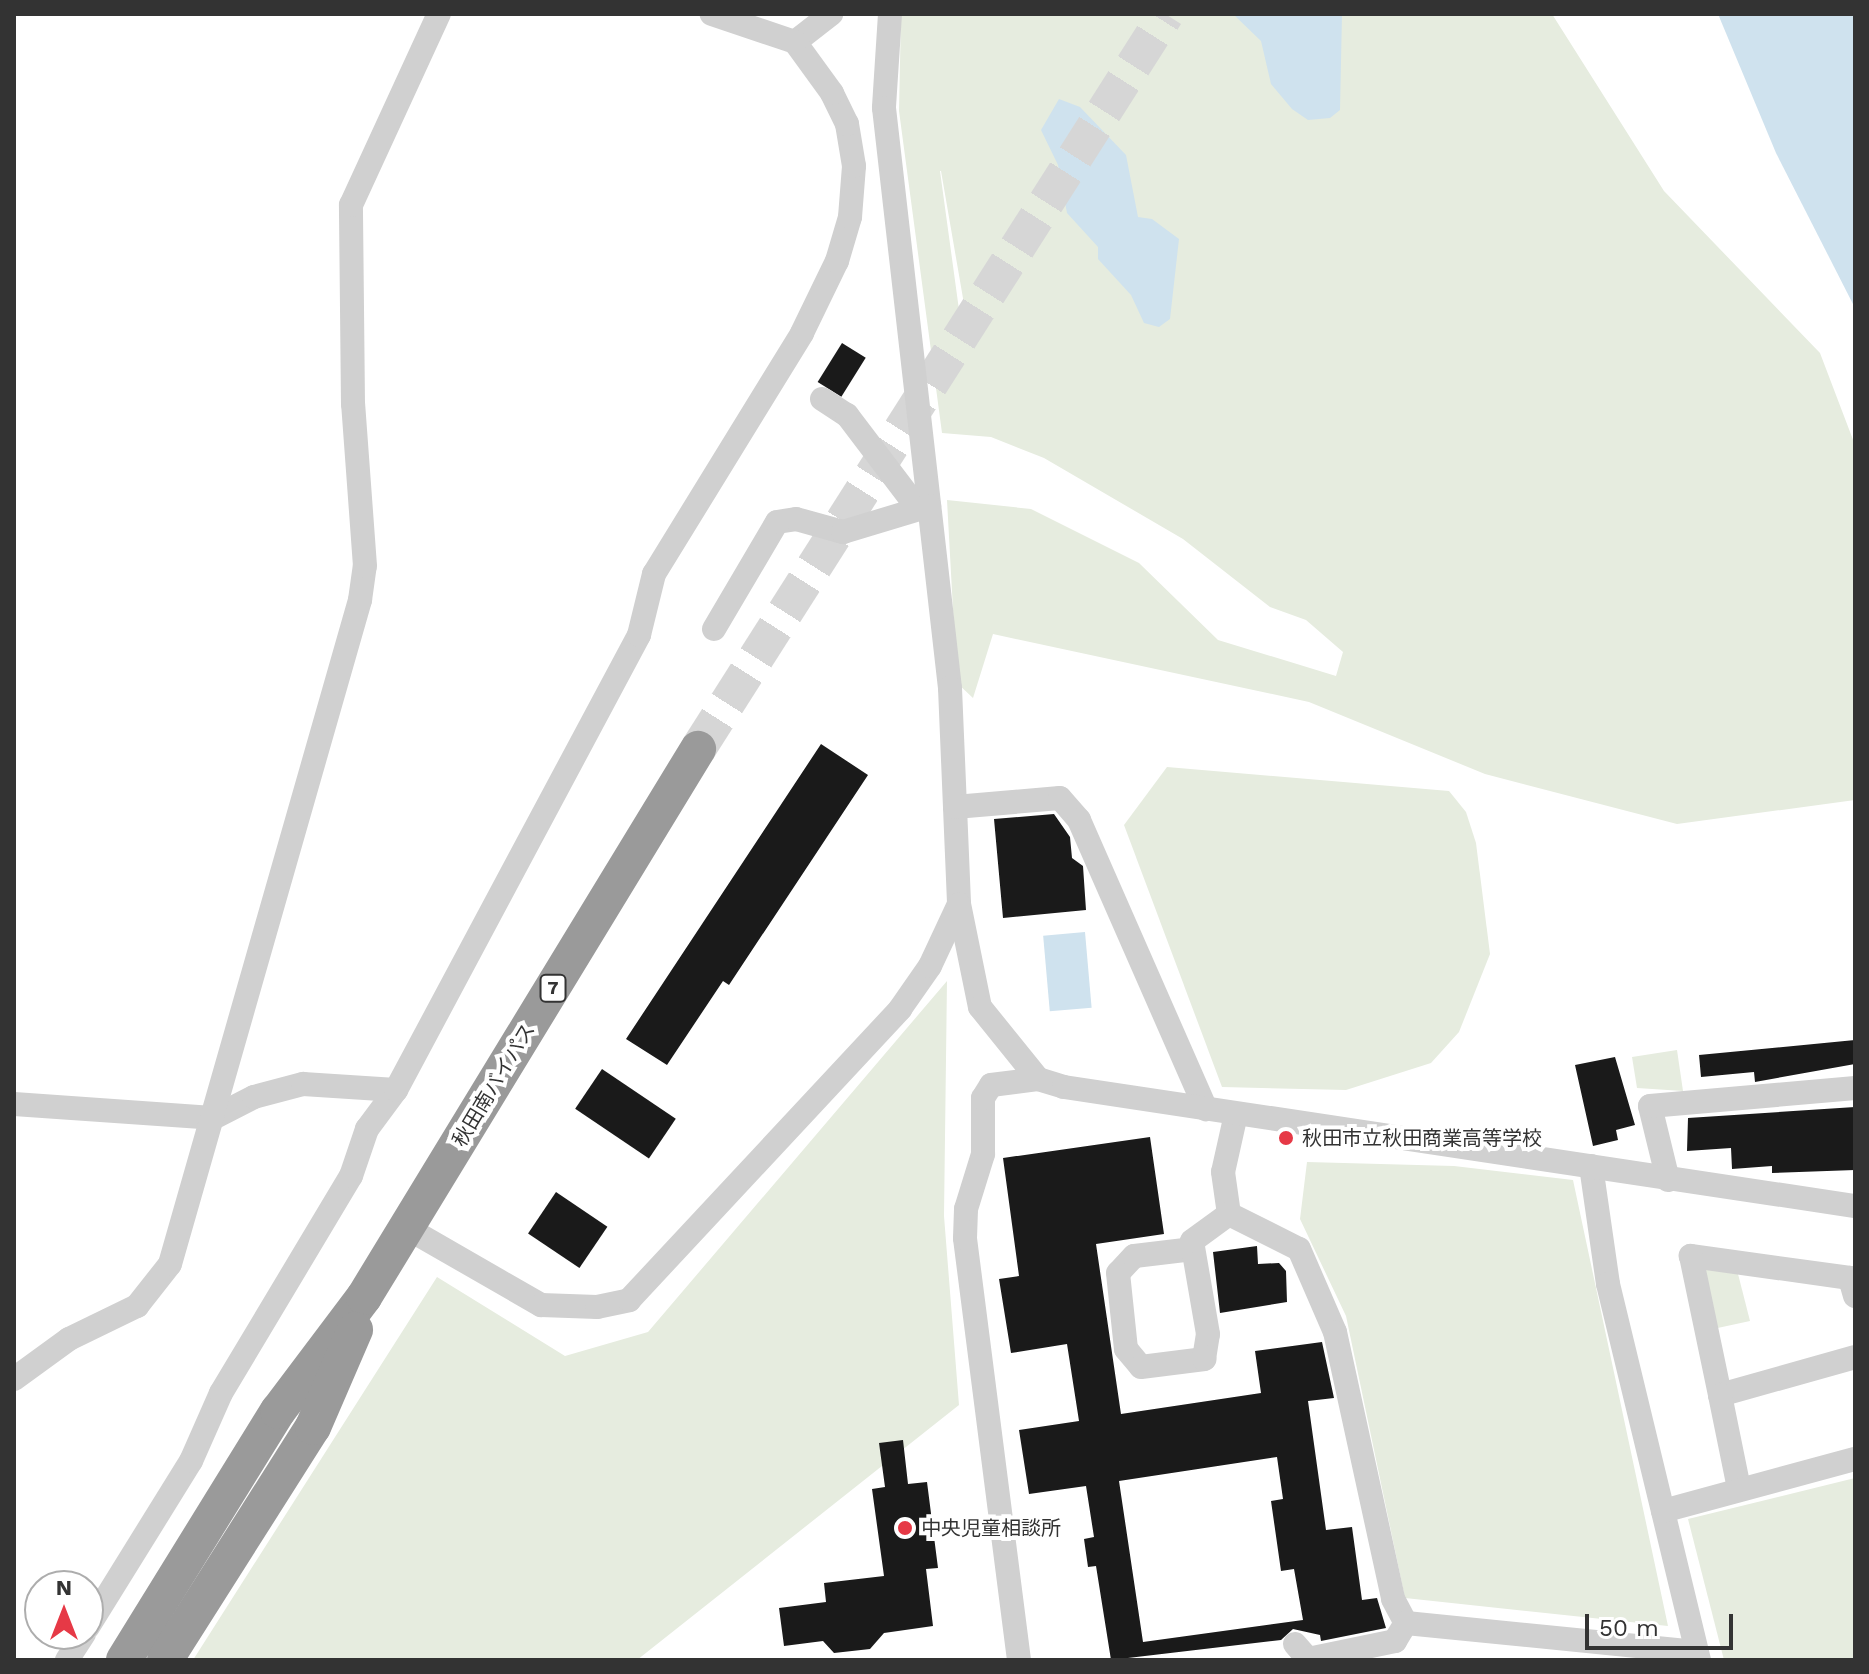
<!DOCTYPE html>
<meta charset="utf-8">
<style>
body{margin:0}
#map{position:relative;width:1869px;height:1674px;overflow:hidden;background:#fff;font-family:"Work Sans","Noto Sans JP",sans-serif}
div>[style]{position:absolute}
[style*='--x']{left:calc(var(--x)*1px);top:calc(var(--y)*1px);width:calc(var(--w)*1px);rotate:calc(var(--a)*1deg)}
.green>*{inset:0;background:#e6ecdf}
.water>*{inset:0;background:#cfe2ee;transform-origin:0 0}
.building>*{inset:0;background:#1a1a1a;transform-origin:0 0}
.highway-tunnel>*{height:36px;margin-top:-18px;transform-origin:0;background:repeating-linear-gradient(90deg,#d6d6d6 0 36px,transparent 0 54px)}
.minor>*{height:24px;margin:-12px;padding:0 12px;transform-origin:12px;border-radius:12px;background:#d0d0d0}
.highway>*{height:36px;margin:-18px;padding:0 18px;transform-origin:18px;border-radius:18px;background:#9a9a9a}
.dots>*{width:22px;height:22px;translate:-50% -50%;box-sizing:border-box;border:4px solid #fff;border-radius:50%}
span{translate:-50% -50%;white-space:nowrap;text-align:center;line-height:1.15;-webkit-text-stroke:8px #fff;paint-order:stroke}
.shield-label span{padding:2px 6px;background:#fff;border:2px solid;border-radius:6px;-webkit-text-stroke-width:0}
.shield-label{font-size:18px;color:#333;font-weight:700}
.street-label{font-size:20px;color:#333}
.poi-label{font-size:20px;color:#333}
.left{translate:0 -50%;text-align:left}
.frame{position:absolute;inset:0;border:16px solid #333;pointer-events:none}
.north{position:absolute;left:24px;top:1570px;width:80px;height:80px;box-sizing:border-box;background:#fff;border:2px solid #adadad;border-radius:50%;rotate:0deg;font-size:22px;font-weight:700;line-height:32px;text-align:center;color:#333}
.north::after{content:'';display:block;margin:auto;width:28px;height:36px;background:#e63946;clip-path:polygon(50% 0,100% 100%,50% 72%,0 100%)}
.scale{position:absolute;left:1585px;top:1614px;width:148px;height:36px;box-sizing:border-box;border:4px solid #333;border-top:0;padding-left:10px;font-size:24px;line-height:28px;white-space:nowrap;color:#333;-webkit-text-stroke:6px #fff;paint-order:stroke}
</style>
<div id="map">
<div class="green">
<div style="clip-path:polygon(evenodd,901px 14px,1552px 14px,1664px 191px,1820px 353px,1855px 445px,1855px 800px,1677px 824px,1485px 774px,1309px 702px,993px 634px,973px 698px,957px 683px,947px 500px,1031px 509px,1139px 563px,1218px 640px,1336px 676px,1343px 652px,1306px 620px,1270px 607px,1183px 539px,1044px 458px,991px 437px,942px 433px,899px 111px,901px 14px,940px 171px,941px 171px,969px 333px,960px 317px,940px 171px)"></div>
<div style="clip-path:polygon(1167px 767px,1449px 791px,1466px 812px,1476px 843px,1490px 954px,1459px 1032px,1431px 1063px,1346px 1090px,1222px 1087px,1124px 825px)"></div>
<div style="clip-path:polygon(947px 981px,944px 1216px,959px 1405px,637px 1660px,193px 1660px,437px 1277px,565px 1356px,648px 1332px)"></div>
<div style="clip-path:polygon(1677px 1050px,1683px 1091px,1637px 1088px,1632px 1057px)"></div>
<div style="clip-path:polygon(1307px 1162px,1454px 1166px,1573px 1180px,1668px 1626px,1405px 1598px,1346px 1316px,1300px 1219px)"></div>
<div style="clip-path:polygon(1701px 1266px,1737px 1270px,1750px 1321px,1713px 1329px)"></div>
<div style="clip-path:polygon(1855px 1478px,1855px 1660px,1724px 1660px,1688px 1519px)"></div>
</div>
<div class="water">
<div style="clip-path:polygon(1233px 14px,1342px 14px,1340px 110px,1330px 118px,1308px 120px,1292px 109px,1271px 84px,1261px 41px)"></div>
<div style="clip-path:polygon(1718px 14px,1855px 14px,1855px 308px,1776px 153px)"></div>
<div style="clip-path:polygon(1059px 99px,1080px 107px,1126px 155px,1138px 217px,1152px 219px,1179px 239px,1170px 319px,1159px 327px,1144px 323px,1131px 295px,1098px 259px,1098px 247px,1067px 213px,1058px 165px,1041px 130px)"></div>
<div style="left:1085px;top:932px;width:76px;height:42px;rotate:85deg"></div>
</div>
<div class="building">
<div style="left:842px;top:343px;width:28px;height:46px;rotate:32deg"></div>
<div style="clip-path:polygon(821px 744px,868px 775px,729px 985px,723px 981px,667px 1065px,626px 1039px)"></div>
<div style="clip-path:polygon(1054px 814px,1070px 837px,1072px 858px,1083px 866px,1086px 910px,1003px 918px,994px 819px)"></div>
<div style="clip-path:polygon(1855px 1040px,1855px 1064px,1755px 1082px,1754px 1072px,1701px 1077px,1699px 1055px)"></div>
<div style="clip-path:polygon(1615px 1057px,1635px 1125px,1616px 1130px,1618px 1140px,1593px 1146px,1575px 1065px)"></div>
<div style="left:602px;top:1069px;width:89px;height:48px;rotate:34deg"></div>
<div style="clip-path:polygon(1855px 1107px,1855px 1170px,1772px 1173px,1772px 1166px,1732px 1169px,1731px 1148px,1687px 1151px,1688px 1118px)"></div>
<div style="clip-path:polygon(evenodd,1150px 1137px,1164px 1234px,1096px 1244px,1121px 1414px,1261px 1393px,1255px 1351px,1322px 1342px,1334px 1398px,1308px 1401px,1326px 1530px,1352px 1527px,1362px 1600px,1377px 1598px,1386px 1628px,1321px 1641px,1320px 1635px,1293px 1629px,1281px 1640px,1111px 1660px,1096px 1566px,1088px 1567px,1084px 1539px,1094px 1537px,1086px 1486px,1029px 1494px,1019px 1430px,1079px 1421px,1067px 1344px,1011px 1353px,999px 1279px,1019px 1276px,1003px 1158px,1150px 1137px,1277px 1457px,1283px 1499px,1271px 1501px,1281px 1571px,1294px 1569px,1303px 1620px,1143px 1642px,1119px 1481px,1277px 1457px)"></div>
<div style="left:556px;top:1192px;width:62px;height:50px;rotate:34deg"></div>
<div style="clip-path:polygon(1257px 1246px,1258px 1264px,1279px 1263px,1286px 1271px,1287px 1302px,1220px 1313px,1213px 1252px)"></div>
<div style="clip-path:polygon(903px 1440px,908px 1484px,927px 1482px,938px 1568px,926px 1569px,933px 1626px,884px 1633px,870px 1649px,834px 1653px,823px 1641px,784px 1646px,779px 1608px,826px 1602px,824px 1583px,884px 1576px,872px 1489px,885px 1487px,879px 1443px)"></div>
</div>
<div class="highway-tunnel">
<div style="--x:698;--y:749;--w:871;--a:-57.51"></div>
</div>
<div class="minor">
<div style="--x:890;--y:14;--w:94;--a:93.7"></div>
<div style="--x:884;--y:108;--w:584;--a:83.51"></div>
<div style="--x:950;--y:688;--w:216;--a:87.6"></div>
<div style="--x:959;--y:904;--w:105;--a:78.5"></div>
<div style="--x:980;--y:1007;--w:92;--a:51.1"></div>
<div style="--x:795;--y:42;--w:46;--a:-37.9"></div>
<div style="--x:822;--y:399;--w:30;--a:33"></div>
<div style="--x:847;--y:415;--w:114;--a:52.8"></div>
<div style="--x:714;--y:629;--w:124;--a:-59.5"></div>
<div style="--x:777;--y:522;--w:19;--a:-9"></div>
<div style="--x:796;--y:519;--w:49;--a:15.5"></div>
<div style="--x:843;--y:532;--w:90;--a:-16.8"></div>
<div style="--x:955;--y:807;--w:105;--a:-4.9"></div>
<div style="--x:1060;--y:798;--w:29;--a:49"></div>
<div style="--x:1079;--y:820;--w:316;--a:66.3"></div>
<div style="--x:14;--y:1104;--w:199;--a:4"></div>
<div style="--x:213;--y:1118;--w:46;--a:-27.1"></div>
<div style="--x:254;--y:1097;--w:51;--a:-14.9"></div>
<div style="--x:303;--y:1084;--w:93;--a:3.7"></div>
<div style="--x:1236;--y:1114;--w:59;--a:102.6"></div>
<div style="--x:1223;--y:1172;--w:42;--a:81.9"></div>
<div style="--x:1229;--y:1214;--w:78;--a:26.6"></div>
<div style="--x:1299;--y:1249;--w:90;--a:66.6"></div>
<div style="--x:1335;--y:1332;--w:273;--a:77.7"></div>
<div style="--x:1393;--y:1599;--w:27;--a:62"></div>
<div style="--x:1406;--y:1623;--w:292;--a:5.7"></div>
<div style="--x:1591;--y:1166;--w:119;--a:81.8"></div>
<div style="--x:1608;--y:1284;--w:387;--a:76.4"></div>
<div style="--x:1668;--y:1180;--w:76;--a:-103.7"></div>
<div style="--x:1650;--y:1106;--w:206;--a:-5"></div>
<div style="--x:407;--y:1228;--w:155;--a:29.9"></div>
<div style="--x:541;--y:1305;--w:56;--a:2"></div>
<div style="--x:597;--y:1307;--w:33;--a:-12"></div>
<div style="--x:629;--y:1300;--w:398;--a:-47"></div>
<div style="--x:900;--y:1009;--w:52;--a:-55.1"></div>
<div style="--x:930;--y:966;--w:68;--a:-64.9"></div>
<div style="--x:1193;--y:1249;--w:59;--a:173.2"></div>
<div style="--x:1134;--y:1256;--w:23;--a:133"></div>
<div style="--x:1118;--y:1273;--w:76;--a:84"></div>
<div style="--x:1126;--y:1349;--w:23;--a:50"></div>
<div style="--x:1141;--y:1367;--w:64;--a:-7.2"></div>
<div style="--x:1204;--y:1359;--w:25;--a:-81"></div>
<div style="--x:1208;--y:1334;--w:94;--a:-99.8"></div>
<div style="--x:1192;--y:1241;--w:46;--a:-36.1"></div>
<div style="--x:1855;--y:1296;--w:19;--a:-106"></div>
<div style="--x:1850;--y:1278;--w:161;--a:-172.1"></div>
<div style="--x:1691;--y:1256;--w:142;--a:78.2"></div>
<div style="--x:1720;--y:1395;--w:140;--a:-15.7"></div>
<div style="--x:14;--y:1379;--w:68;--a:-36"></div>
<div style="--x:69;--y:1339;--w:76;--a:-25.9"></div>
<div style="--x:137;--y:1306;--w:53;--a:-51.8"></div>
<div style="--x:170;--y:1264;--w:691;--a:-74.03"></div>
<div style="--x:360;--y:600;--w:34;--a:-82"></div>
<div style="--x:365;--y:566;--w:162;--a:-94.2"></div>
<div style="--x:353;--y:404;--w:199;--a:-90.6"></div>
<div style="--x:351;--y:205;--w:210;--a:-65.3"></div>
<div style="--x:1720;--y:1395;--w:95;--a:78.5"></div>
<div style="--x:1663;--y:1511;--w:199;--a:-15.2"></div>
<div style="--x:88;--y:1627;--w:195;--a:-58.2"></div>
<div style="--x:191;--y:1461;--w:74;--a:-66.2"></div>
<div style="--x:221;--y:1393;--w:253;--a:-59.1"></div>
<div style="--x:351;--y:1176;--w:50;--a:-71.2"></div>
<div style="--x:367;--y:1129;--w:49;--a:-53.4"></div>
<div style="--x:396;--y:1090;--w:516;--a:-61.89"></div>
<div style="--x:639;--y:635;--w:63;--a:-76.2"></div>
<div style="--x:654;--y:574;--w:283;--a:-58.4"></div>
<div style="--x:802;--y:333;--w:80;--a:-64.1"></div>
<div style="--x:837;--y:261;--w:46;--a:-73.5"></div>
<div style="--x:850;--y:217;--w:51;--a:-85.5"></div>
<div style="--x:854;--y:166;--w:43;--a:-99.5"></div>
<div style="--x:847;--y:124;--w:34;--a:-116"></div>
<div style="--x:832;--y:93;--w:63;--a:-126"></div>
<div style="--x:795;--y:42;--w:88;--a:-161.4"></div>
<div style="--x:1295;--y:1644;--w:20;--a:49"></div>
<div style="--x:1308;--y:1659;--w:89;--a:-11.7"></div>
<div style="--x:1395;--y:1641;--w:21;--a:-59"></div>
<div style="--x:67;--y:1660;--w:31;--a:-57"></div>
<div style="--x:1019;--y:1660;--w:425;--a:-97.3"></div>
<div style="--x:965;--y:1238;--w:29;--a:-88"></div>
<div style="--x:966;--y:1209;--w:58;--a:-72.8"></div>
<div style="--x:983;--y:1154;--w:56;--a:-90"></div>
<div style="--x:983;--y:1098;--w:15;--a:-58"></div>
<div style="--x:991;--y:1085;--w:47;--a:-7.3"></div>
<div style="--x:1038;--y:1079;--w:27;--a:17"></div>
<div style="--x:1064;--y:1087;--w:800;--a:8.56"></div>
</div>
<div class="highway">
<div style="--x:124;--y:1660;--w:293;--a:-58.3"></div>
<div style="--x:278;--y:1411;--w:143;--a:-53"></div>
<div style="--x:364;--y:1297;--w:642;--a:-58.64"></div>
<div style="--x:165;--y:1660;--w:276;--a:-57.6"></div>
<div style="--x:313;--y:1427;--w:106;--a:-66.6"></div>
</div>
<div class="dots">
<div style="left:1286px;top:1138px;background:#e63946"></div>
<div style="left:905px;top:1528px;background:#e63946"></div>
</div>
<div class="shield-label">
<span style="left:553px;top:988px">7</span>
</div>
<div class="street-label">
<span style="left:494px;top:1085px;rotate:-59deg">秋田南バイパス</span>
</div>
<div class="poi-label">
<span class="left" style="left:1302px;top:1138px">秋田市立秋田商業高等学校</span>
<span class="left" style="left:921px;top:1528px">中央児童相談所</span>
</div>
<div class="frame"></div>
<div class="north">N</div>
<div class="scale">50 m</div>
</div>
